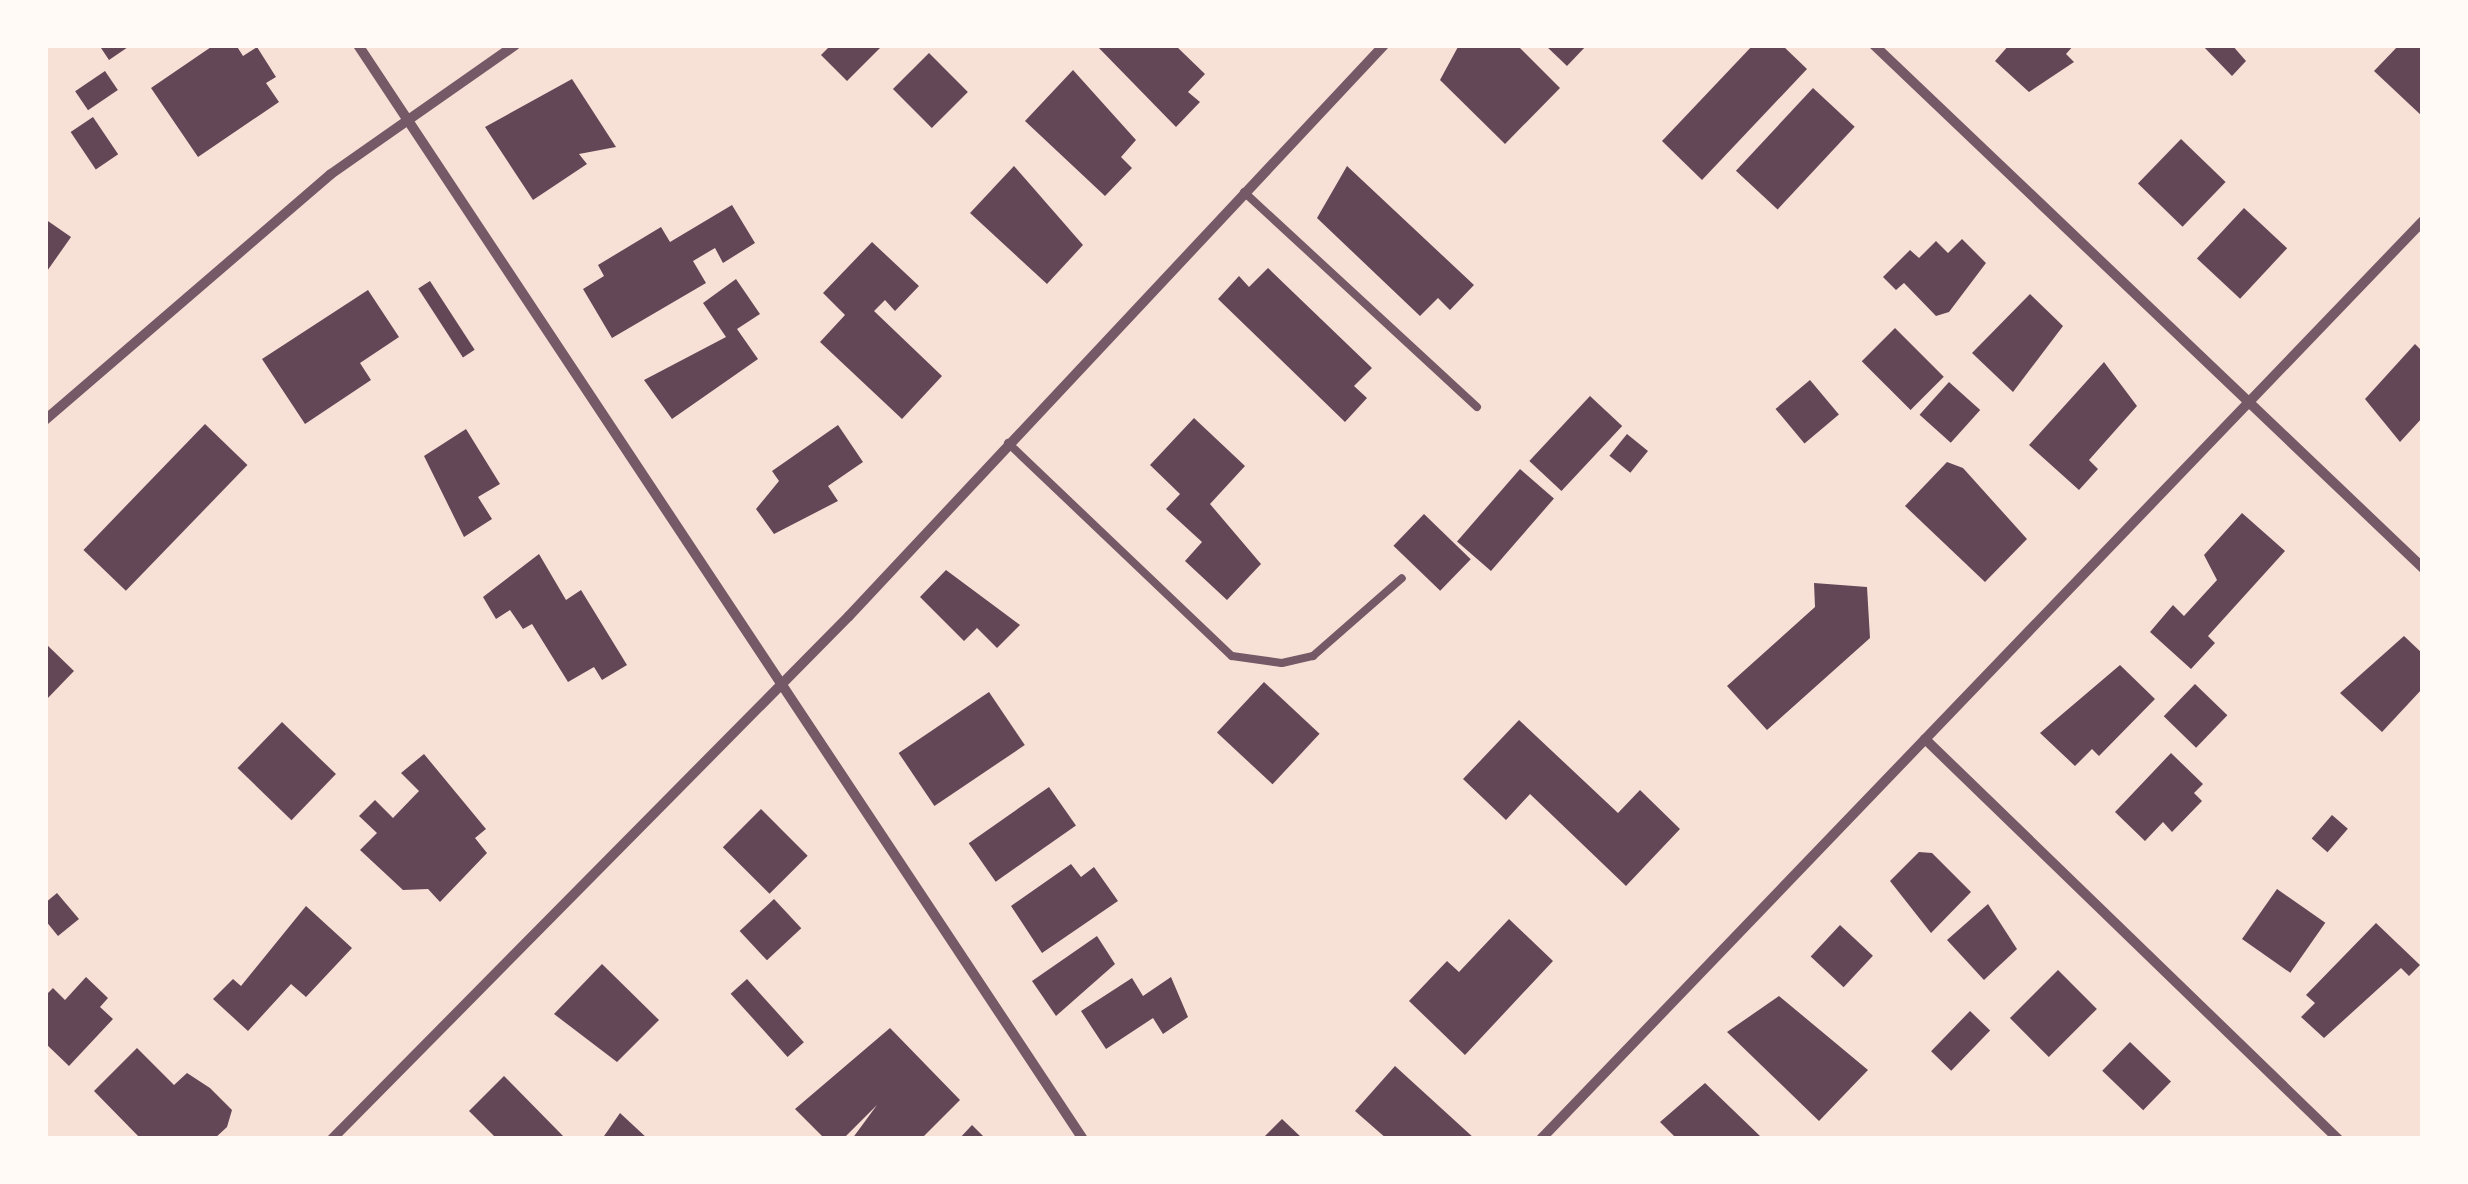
<!DOCTYPE html>
<style>
body{margin:0}
#map{position:relative;width:2468px;height:1184px;overflow:hidden;background:#f7e1d7;font-family:"Archivo Narrow",sans-serif}
div>[style]{position:absolute}
[style*='--x']{left:calc(var(--x)*1px);top:calc(var(--y)*1px);width:calc(var(--w)*1px);rotate:calc(var(--a)*1deg)}
.building>*{inset:0;background:#644757;transform-origin:0 0}
.service>*{height:8px;margin:-4px;padding:0 4px;transform-origin:4px;border-radius:4px;background:#755966}
.minor>*{height:10px;margin:-5px;padding:0 5px;transform-origin:5px;border-radius:5px;background:#755966}
span{translate:-50% -50%;white-space:nowrap;text-align:center;line-height:1.15;-webkit-text-stroke:8px #fffaf5;paint-order:stroke}
.frame{position:absolute;inset:0;border:48px solid #fffaf5;pointer-events:none}
</style>
<div id="map">
<div class="building">
<div style="clip-path:polygon(99px 45px,131px 45px,109px 60px)"></div>
<div style="clip-path:polygon(214px 45px,236px 45px,243px 56px,257px 47px,276px 77px,266px 83px,279px 102px,198px 157px,151px 88px)"></div>
<div style="clip-path:polygon(831px 45px,883px 45px,847px 81px,821px 55px)"></div>
<div style="clip-path:polygon(1096px 45px,1175px 45px,1205px 74px,1188px 92px,1200px 102px,1176px 127px)"></div>
<div style="clip-path:polygon(1459px 45px,1517px 45px,1560px 88px,1505px 144px,1440px 80px)"></div>
<div style="clip-path:polygon(1545px 45px,1587px 45px,1567px 66px)"></div>
<div style="clip-path:polygon(1753px 45px,1782px 45px,1807px 69px,1702px 180px,1662px 141px)"></div>
<div style="clip-path:polygon(2009px 45px,2074px 45px,2066px 54px,2074px 62px,2029px 92px,1995px 61px)"></div>
<div style="clip-path:polygon(2202px 45px,2232px 45px,2246px 61px,2232px 76px)"></div>
<div style="clip-path:polygon(2399px 45px,2423px 45px,2423px 117px,2374px 71px)"></div>
<div style="left:929px;top:53px;width:55px;height:51px;rotate:45deg"></div>
<div style="clip-path:polygon(1073px 70px,1136px 140px,1121px 157px,1132px 168px,1105px 196px,1025px 121px)"></div>
<div style="left:105px;top:71px;width:23px;height:36px;rotate:56deg"></div>
<div style="clip-path:polygon(572px 79px,616px 147px,579px 154px,587px 164px,533px 200px,485px 127px)"></div>
<div style="left:1813px;top:88px;width:57px;height:113px;rotate:43deg"></div>
<div style="left:93px;top:117px;width:45px;height:27px;rotate:56deg"></div>
<div style="left:2181px;top:139px;width:62px;height:62px;rotate:44deg"></div>
<div style="clip-path:polygon(1014px 166px,1083px 245px,1047px 284px,970px 213px)"></div>
<div style="clip-path:polygon(1347px 166px,1474px 285px,1450px 310px,1438px 298px,1420px 316px,1317px 218px)"></div>
<div style="clip-path:polygon(732px 205px,755px 243px,723px 263px,715px 248px,693px 261px,706px 283px,612px 338px,583px 289px,604px 276px,598px 265px,661px 227px,670px 242px)"></div>
<div style="left:2244px;top:208px;width:59px;height:69px;rotate:43deg"></div>
<div style="clip-path:polygon(45px 219px,71px 237px,45px 274px)"></div>
<div style="clip-path:polygon(1962px 239px,1986px 263px,1949px 312px,1936px 316px,1904px 283px,1896px 290px,1883px 277px,1910px 250px,1919px 258px,1936px 241px,1948px 253px)"></div>
<div style="clip-path:polygon(872px 242px,919px 286px,895px 311px,885px 300px,874px 311px,942px 376px,902px 419px,820px 342px,845px 315px,823px 293px)"></div>
<div style="clip-path:polygon(1268px 268px,1372px 368px,1354px 386px,1367px 398px,1345px 422px,1218px 299px,1239px 276px,1249px 287px)"></div>
<div style="clip-path:polygon(736px 279px,760px 314px,737px 329px,758px 359px,672px 419px,644px 380px,726px 337px,703px 303px)"></div>
<div style="left:430px;top:281px;width:82px;height:14px;rotate:57deg"></div>
<div style="clip-path:polygon(368px 290px,399px 337px,360px 363px,371px 380px,305px 424px,262px 359px)"></div>
<div style="clip-path:polygon(2030px 294px,2063px 326px,2013px 392px,1972px 353px)"></div>
<div style="left:1895px;top:328px;width:69px;height:47px;rotate:45deg"></div>
<div style="clip-path:polygon(2415px 344px,2423px 352px,2423px 417px,2400px 442px,2365px 399px)"></div>
<div style="clip-path:polygon(2104px 362px,2137px 406px,2089px 460px,2098px 469px,2079px 490px,2029px 445px)"></div>
<div style="left:1810px;top:380px;width:45px;height:45px;rotate:50deg"></div>
<div style="left:1949px;top:382px;width:42px;height:44px;rotate:42deg"></div>
<div style="left:1590px;top:396px;width:44px;height:89px;rotate:43deg"></div>
<div style="clip-path:polygon(1194px 418px,1245px 466px,1210px 504px,1261px 564px,1227px 600px,1185px 561px,1202px 542px,1166px 509px,1180px 494px,1150px 465px)"></div>
<div style="left:205px;top:424px;width:59px;height:175px;rotate:44deg"></div>
<div style="clip-path:polygon(838px 425px,863px 462px,828px 486px,838px 501px,774px 534px,756px 509px,779px 481px,772px 471px)"></div>
<div style="clip-path:polygon(466px 429px,500px 484px,478px 497px,492px 519px,464px 537px,424px 456px)"></div>
<div style="left:1627px;top:434px;width:27px;height:28px;rotate:39deg"></div>
<div style="clip-path:polygon(1947px 462px,1963px 468px,2027px 539px,1985px 582px,1905px 506px)"></div>
<div style="left:1520px;top:469px;width:45px;height:96px;rotate:41deg"></div>
<div style="clip-path:polygon(2242px 513px,2285px 551px,2208px 636px,2215px 643px,2191px 669px,2150px 632px,2173px 605px,2184px 616px,2217px 580px,2204px 555px)"></div>
<div style="left:1424px;top:514px;width:65px;height:44px;rotate:44deg"></div>
<div style="clip-path:polygon(539px 554px,566px 600px,581px 590px,627px 665px,602px 680px,594px 667px,568px 682px,532px 624px,523px 629px,510px 610px,496px 619px,483px 597px)"></div>
<div style="clip-path:polygon(946px 570px,1020px 625px,997px 648px,977px 628px,964px 641px,920px 597px)"></div>
<div style="clip-path:polygon(1814px 583px,1867px 587px,1870px 638px,1767px 730px,1727px 686px,1815px 607px)"></div>
<div style="clip-path:polygon(2404px 636px,2423px 654px,2423px 688px,2382px 732px,2340px 693px)"></div>
<div style="clip-path:polygon(45px 643px,74px 671px,45px 701px)"></div>
<div style="clip-path:polygon(2120px 665px,2155px 699px,2099px 756px,2092px 749px,2075px 766px,2040px 733px)"></div>
<div style="left:1264px;top:682px;width:76px;height:69px;rotate:43deg"></div>
<div style="left:2195px;top:684px;width:45px;height:45px;rotate:44deg"></div>
<div style="left:989px;top:692px;width:64px;height:109px;rotate:56deg"></div>
<div style="clip-path:polygon(1519px 720px,1618px 813px,1640px 790px,1680px 829px,1626px 886px,1530px 794px,1506px 820px,1463px 779px)"></div>
<div style="left:282px;top:722px;width:75px;height:64px;rotate:44deg"></div>
<div style="clip-path:polygon(2171px 753px,2203px 784px,2194px 793px,2202px 801px,2172px 832px,2163px 822px,2145px 841px,2115px 812px)"></div>
<div style="clip-path:polygon(424px 754px,486px 829px,475px 838px,487px 853px,440px 902px,428px 889px,403px 890px,360px 850px,377px 833px,359px 816px,375px 800px,393px 818px,419px 791px,401px 773px)"></div>
<div style="left:1049px;top:787px;width:47px;height:98px;rotate:55deg"></div>
<div style="left:761px;top:809px;width:66px;height:54px;rotate:45deg"></div>
<div style="left:2332px;top:815px;width:21px;height:31px;rotate:41deg"></div>
<div style="clip-path:polygon(1919px 852px,1932px 853px,1971px 892px,1931px 933px,1890px 881px)"></div>
<div style="clip-path:polygon(1071px 864px,1081px 877px,1094px 867px,1118px 901px,1042px 953px,1011px 906px)"></div>
<div style="left:2277px;top:889px;width:59px;height:61px;rotate:35deg"></div>
<div style="clip-path:polygon(57px 893px,79px 919px,58px 936px,45px 920px,45px 903px)"></div>
<div style="left:774px;top:899px;width:40px;height:47px;rotate:47deg"></div>
<div style="clip-path:polygon(1988px 904px,2017px 949px,1984px 980px,1947px 940px)"></div>
<div style="clip-path:polygon(306px 906px,352px 948px,306px 997px,291px 984px,248px 1031px,213px 999px,233px 979px,241px 986px)"></div>
<div style="clip-path:polygon(1509px 919px,1553px 961px,1465px 1055px,1409px 1001px,1447px 961px,1459px 972px)"></div>
<div style="clip-path:polygon(2376px 923px,2420px 965px,2409px 976px,2401px 968px,2324px 1038px,2301px 1017px,2315px 1003px,2306px 995px)"></div>
<div style="left:1840px;top:925px;width:45px;height:43px;rotate:43deg"></div>
<div style="clip-path:polygon(1097px 936px,1115px 964px,1056px 1016px,1032px 981px)"></div>
<div style="clip-path:polygon(602px 964px,659px 1020px,617px 1062px,554px 1014px)"></div>
<div style="left:2058px;top:970px;width:55px;height:68px;rotate:45deg"></div>
<div style="clip-path:polygon(86px 977px,108px 998px,100px 1007px,113px 1019px,69px 1066px,45px 1043px,45px 996px,53px 988px,65px 1000px)"></div>
<div style="clip-path:polygon(1171px 977px,1188px 1017px,1163px 1034px,1153px 1018px,1106px 1049px,1081px 1011px,1132px 978px,1143px 996px)"></div>
<div style="left:747px;top:979px;width:85px;height:22px;rotate:48deg"></div>
<div style="clip-path:polygon(1779px 996px,1868px 1070px,1819px 1121px,1727px 1032px)"></div>
<div style="left:1970px;top:1011px;width:28px;height:56px;rotate:44deg"></div>
<div style="clip-path:polygon(890px 1028px,960px 1100px,921px 1139px,852px 1139px,877px 1105px,843px 1139px,825px 1139px,795px 1109px)"></div>
<div style="left:2130px;top:1042px;width:57px;height:40px;rotate:44deg"></div>
<div style="clip-path:polygon(137px 1048px,174px 1085px,187px 1073px,210px 1088px,232px 1110px,227px 1127px,214px 1139px,141px 1139px,94px 1091px)"></div>
<div style="clip-path:polygon(1395px 1066px,1475px 1139px,1387px 1139px,1355px 1111px)"></div>
<div style="clip-path:polygon(504px 1076px,566px 1139px,497px 1139px,469px 1111px)"></div>
<div style="clip-path:polygon(1705px 1083px,1760px 1136px,1775px 1139px,1677px 1139px,1660px 1122px)"></div>
<div style="clip-path:polygon(620px 1113px,648px 1139px,602px 1139px)"></div>
<div style="clip-path:polygon(1282px 1119px,1303px 1139px,1262px 1139px)"></div>
<div style="clip-path:polygon(972px 1125px,986px 1139px,959px 1139px)"></div>
</div>
<div class="service">
<div style="--x:1244;--y:192;--w:317;--a:42.7"></div>
<div style="--x:1008;--y:443;--w:309;--a:43.6"></div>
<div style="--x:1232;--y:656;--w:50;--a:8"></div>
<div style="--x:1282;--y:663;--w:32;--a:-13"></div>
<div style="--x:1313;--y:656;--w:118;--a:-41.2"></div>
</div>
<div class="minor">
<div style="--x:358;--y:45;--w:1312;--a:56.47"></div>
<div style="--x:1874;--y:45;--w:758;--a:43.61"></div>
<div style="--x:45;--y:420;--w:377;--a:-40.7"></div>
<div style="--x:331;--y:174;--w:225;--a:-35"></div>
<div style="--x:1925;--y:739;--w:575;--a:44.08"></div>
<div style="--x:332;--y:1139;--w:735;--a:-45.33"></div>
<div style="--x:849;--y:616;--w:782;--a:-46.86"></div>
<div style="--x:1541;--y:1139;--w:1273;--a:-46.15"></div>
</div>
<div class="frame"></div>
</div>
